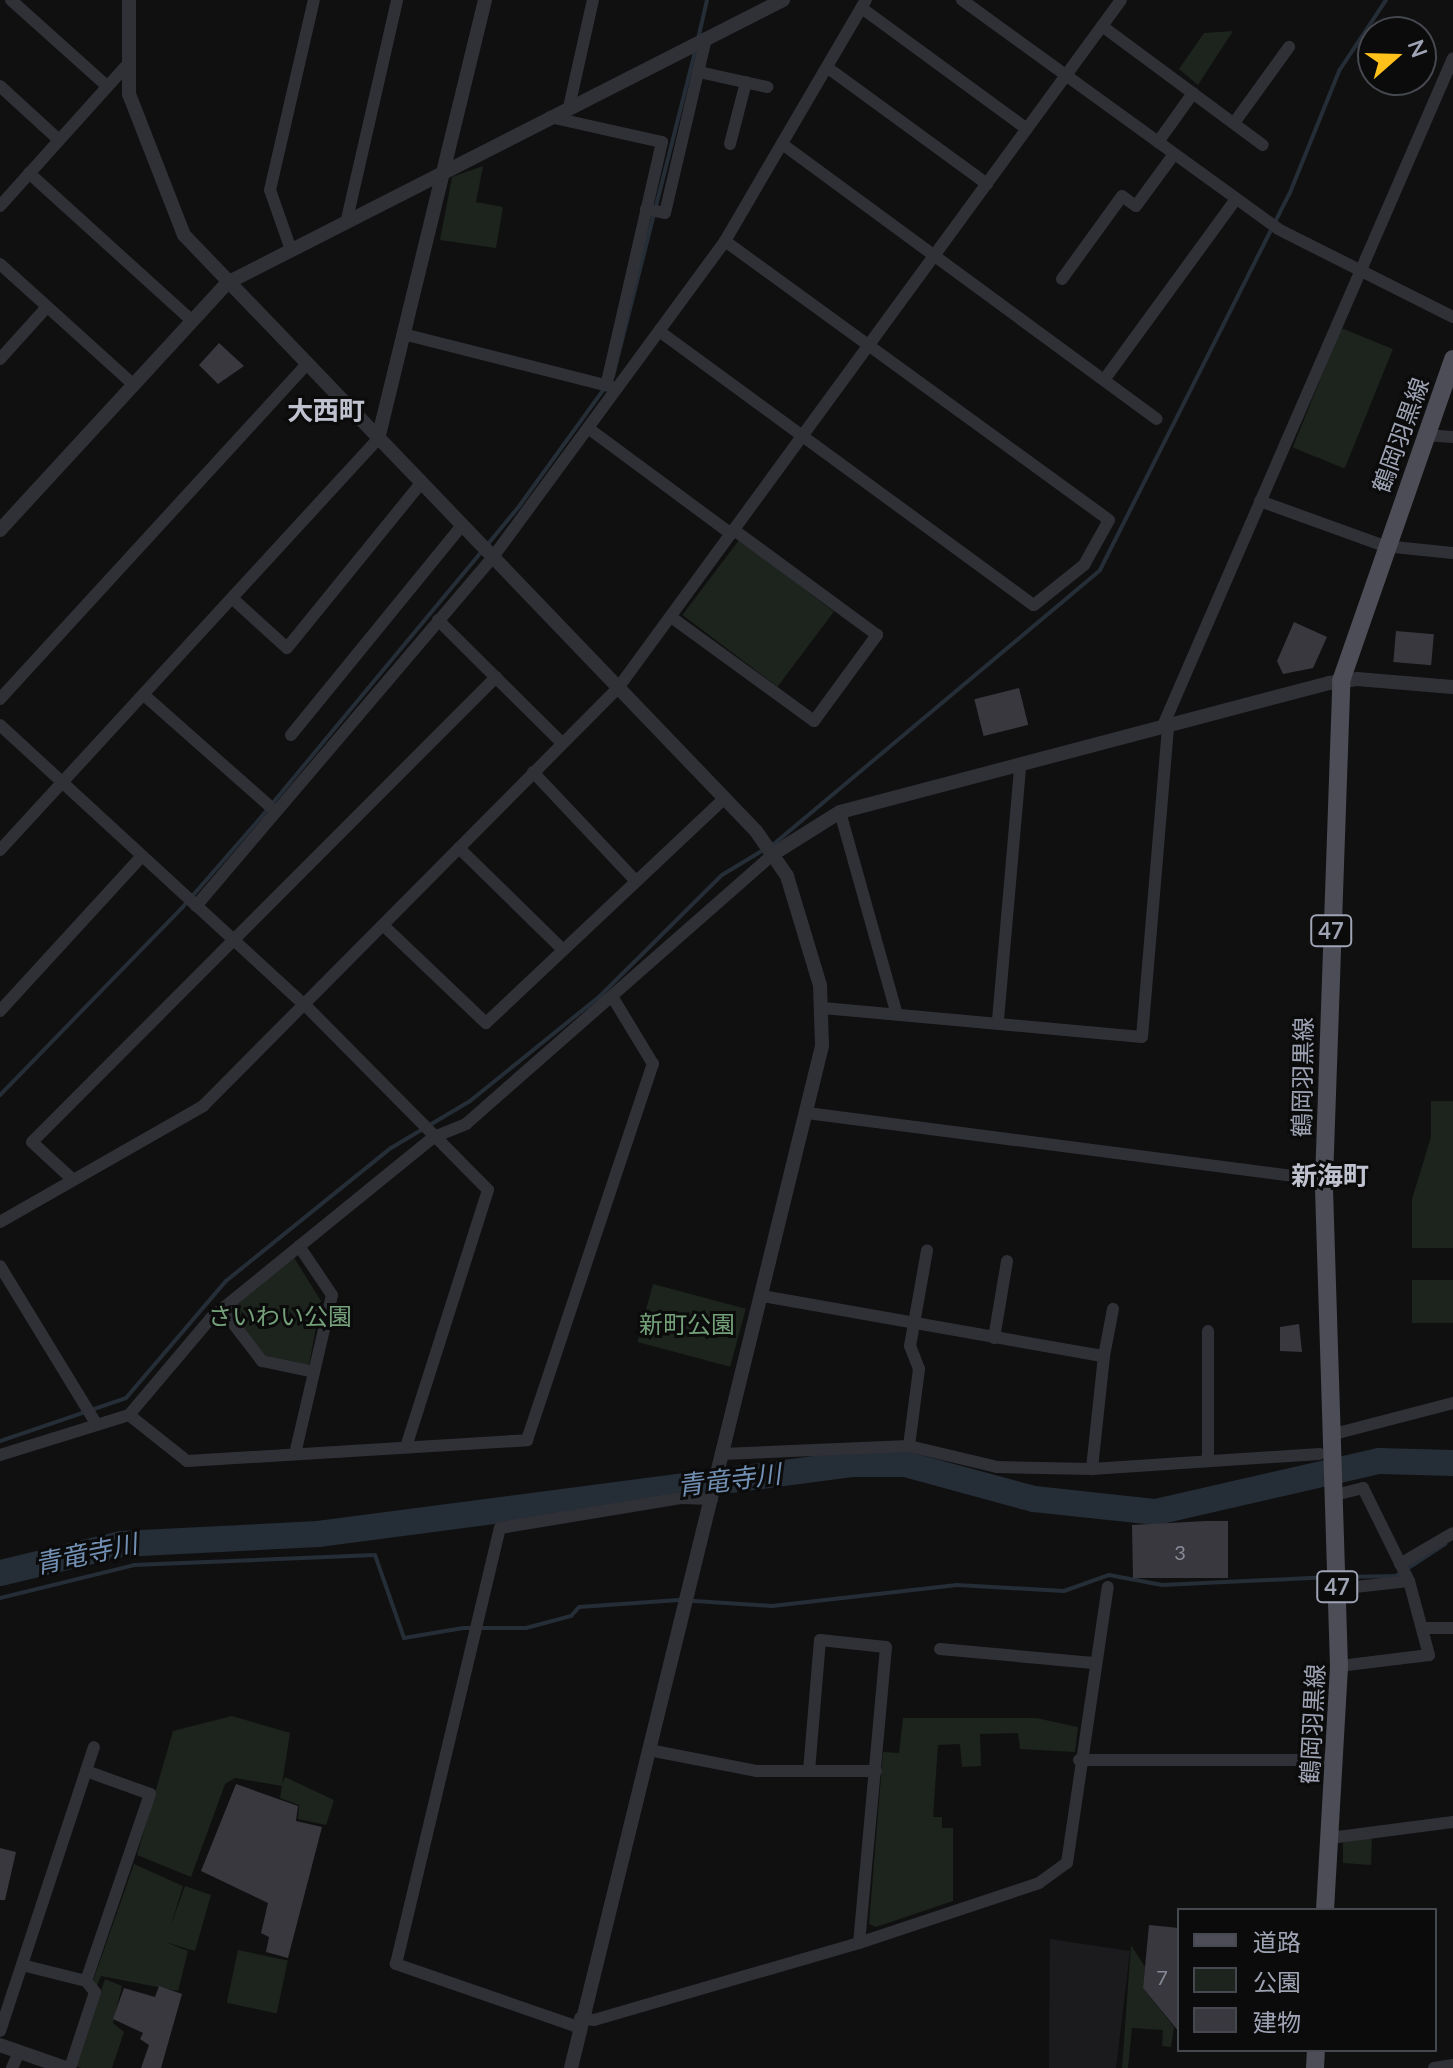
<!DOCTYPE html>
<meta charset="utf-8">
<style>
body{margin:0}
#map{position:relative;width:1453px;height:2068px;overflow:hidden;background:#101011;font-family:Lato,"Noto Sans JP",sans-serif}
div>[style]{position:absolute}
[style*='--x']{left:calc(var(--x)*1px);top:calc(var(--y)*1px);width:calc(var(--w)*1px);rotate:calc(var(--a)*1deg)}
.built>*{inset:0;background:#1b1b1e}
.green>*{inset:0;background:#1c241d;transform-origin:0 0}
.stream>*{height:4px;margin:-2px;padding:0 2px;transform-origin:2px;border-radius:2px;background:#252d36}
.river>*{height:26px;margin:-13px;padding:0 13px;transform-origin:13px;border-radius:13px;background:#252d36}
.building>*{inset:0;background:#39383e;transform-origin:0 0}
.minor>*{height:12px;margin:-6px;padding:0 6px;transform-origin:6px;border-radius:6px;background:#303137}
.tertiary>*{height:14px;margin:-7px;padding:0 7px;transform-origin:7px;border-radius:7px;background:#303137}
.primary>*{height:18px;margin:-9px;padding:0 9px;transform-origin:9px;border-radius:9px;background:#4c4d56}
span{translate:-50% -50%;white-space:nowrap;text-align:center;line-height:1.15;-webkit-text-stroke:6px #0b0b0c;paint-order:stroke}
.number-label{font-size:20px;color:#868996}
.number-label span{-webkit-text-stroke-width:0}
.shield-label span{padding:2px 6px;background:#0b0b0c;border:2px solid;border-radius:6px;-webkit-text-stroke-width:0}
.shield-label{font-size:22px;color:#9fa4b4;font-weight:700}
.street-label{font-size:24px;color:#9fa4b4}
.park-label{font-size:24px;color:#74a17a}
.neighbourhood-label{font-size:26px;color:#c0c3cf;font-weight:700}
.water-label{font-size:26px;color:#7290b3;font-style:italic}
.legend{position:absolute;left:1177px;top:1908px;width:260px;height:144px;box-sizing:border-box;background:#0b0b0c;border:2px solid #46484f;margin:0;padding:10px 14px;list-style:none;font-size:24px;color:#9fa4b4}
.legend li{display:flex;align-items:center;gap:16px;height:40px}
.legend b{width:40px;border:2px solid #46484f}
.north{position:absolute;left:1357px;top:16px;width:80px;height:80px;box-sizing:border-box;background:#0b0b0c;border:2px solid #46484f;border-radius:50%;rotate:70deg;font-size:22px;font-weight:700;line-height:32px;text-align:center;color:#9fa4b4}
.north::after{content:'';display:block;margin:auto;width:28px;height:36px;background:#ffc11a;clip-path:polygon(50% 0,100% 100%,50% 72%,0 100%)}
</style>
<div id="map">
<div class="built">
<div style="clip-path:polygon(1050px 1939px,1130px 1951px,1116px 2068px,1049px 2068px)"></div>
</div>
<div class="green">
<div style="clip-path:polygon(1233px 31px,1198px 85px,1179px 69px,1204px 33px)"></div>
<div style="clip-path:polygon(483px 166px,476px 202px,503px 207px,496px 248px,440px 240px,452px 177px)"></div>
<div style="left:1341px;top:328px;width:56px;height:129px;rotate:22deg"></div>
<div style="left:739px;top:540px;width:119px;height:94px;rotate:37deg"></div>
<div style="clip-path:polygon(1431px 1101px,1453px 1101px,1453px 1248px,1412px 1248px,1412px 1199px,1431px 1137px)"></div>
<div style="clip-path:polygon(293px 1256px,321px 1301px,309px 1365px,265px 1356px,230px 1311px)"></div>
<div style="left:1453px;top:1280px;width:43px;height:41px;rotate:90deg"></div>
<div style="left:653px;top:1284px;width:96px;height:60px;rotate:15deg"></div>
<div style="clip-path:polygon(232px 1716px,290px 1733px,282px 1784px,285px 1777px,334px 1800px,326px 1825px,298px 1819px,299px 1805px,280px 1798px,282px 1786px,235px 1778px,225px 1784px,191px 1877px,137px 1855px,173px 1731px)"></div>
<div style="clip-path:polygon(903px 1718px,1036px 1718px,1078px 1727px,1075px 1752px,1020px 1749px,1018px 1733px,980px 1734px,981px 1766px,962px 1767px,960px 1744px,938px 1745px,933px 1817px,942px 1817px,942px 1828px,953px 1828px,953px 1901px,876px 1927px,869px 1924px,883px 1752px,899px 1753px)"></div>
<div style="clip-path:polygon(1372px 1837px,1371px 1865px,1343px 1863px,1343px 1839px)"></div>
<div style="clip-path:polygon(134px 1864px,183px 1886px,170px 1928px,185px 1886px,211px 1895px,195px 1951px,165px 1942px,188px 1951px,178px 1991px,101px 1976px,97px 1986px,93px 1981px)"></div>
<div style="clip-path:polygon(1131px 1945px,1145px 1967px,1143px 1988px,1174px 2027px,1171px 2047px,1162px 2046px,1163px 2030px,1132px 2028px,1128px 2068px,1122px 2068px)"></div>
<div style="left:238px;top:1950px;width:51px;height:54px;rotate:12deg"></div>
<div style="clip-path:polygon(105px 1979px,122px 1986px,113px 2023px,124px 2032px,112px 2068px,81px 2068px,76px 2066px)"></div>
</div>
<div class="stream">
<div style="--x:698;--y:39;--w:40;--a:-77"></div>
<div style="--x:613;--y:376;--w:338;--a:-75.8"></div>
<div style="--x:0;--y:1095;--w:260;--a:-45.8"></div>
<div style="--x:181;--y:909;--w:123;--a:-48.9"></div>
<div style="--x:262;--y:816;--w:404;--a:-50.3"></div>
<div style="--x:520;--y:505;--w:147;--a:-54.1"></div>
<div style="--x:0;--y:1441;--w:133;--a:-18.8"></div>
<div style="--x:126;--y:1398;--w:154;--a:-49.5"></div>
<div style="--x:226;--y:1281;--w:212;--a:-38.9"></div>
<div style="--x:391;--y:1148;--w:92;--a:-30.7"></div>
<div style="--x:470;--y:1101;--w:166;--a:-38.9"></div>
<div style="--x:599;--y:997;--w:173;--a:-44.8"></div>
<div style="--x:722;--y:875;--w:62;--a:-31.1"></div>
<div style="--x:775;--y:843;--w:424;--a:-40"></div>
<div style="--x:1100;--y:570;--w:420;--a:-63.3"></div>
<div style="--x:1289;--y:195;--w:134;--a:-68"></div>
<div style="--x:1339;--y:71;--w:85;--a:-56.5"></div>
<div style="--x:1343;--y:1577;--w:53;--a:-1.1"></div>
<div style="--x:1396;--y:1576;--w:59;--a:-33.1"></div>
<div style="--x:0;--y:1598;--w:138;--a:-13.8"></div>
<div style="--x:134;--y:1565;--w:241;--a:-2.4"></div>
<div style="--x:375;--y:1555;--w:88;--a:70.7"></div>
<div style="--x:404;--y:1638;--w:60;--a:-9.6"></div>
<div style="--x:463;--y:1628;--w:63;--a:0"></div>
<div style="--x:526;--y:1628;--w:47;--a:-14.9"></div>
<div style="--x:571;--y:1616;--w:12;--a:-48"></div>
<div style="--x:579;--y:1607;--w:100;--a:-4"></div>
<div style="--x:679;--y:1600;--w:93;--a:3.7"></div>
<div style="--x:772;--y:1606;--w:186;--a:-6.5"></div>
<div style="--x:957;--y:1585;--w:107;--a:3.2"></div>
<div style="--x:1064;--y:1591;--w:48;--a:-19.6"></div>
<div style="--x:1109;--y:1575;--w:54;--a:10.7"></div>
<div style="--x:1162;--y:1585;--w:169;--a:-2.7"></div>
</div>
<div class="river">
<div style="--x:0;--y:1573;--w:124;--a:-13.5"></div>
<div style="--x:121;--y:1544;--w:197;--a:-2.9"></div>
<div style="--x:318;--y:1534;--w:540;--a:-7.45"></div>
<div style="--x:853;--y:1464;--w:52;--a:0"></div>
<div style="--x:905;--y:1464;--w:134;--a:15.2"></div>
<div style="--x:1034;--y:1499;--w:123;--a:6.1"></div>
<div style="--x:1156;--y:1512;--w:229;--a:-12.9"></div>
<div style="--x:1379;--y:1461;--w:74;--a:1.5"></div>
</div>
<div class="building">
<div style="clip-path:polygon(219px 343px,244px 366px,218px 384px,199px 365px)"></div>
<div style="clip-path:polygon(1294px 622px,1327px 637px,1313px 668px,1283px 674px,1277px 661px)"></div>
<div style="left:1396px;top:631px;width:38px;height:31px;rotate:5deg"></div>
<div style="left:1019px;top:688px;width:38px;height:46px;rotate:76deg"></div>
<div style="clip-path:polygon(1299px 1324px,1302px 1352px,1280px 1351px,1280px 1327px)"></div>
<div style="clip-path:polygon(1206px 1521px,1228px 1521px,1228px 1578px,1133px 1578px,1132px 1525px)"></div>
<div style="clip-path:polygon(236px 1784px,298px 1806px,296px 1821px,322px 1827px,288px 1958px,266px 1952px,269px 1937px,261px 1933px,268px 1903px,201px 1871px)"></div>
<div style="clip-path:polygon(0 1848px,16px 1852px,5px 1900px,0 1900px)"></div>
<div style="clip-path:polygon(1149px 1925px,1179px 1928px,1179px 2032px,1143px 1988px)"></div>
<div style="clip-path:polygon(159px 1986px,182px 1994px,161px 2068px,141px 2068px,149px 2045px,140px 2039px,143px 2033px,113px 2019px,124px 1988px,155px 1997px)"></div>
</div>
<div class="minor">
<div style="--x:11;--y:0;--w:129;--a:41.9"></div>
<div style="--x:962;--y:0;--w:390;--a:35.9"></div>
<div style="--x:1278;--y:229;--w:196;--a:26.7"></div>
<div style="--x:863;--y:9;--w:203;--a:36.2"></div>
<div style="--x:1102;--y:26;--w:200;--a:36.5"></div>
<div style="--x:828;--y:68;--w:197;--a:36.1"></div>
<div style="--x:699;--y:72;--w:70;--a:12.4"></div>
<div style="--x:0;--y:86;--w:80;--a:42.5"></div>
<div style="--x:569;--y:107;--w:110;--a:-77.4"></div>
<div style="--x:550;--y:117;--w:115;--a:12.6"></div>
<div style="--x:662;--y:142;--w:246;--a:102.9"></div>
<div style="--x:1234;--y:123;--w:94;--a:-54.1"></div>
<div style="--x:1158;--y:142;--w:60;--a:-54.5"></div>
<div style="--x:730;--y:144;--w:64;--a:-75.5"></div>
<div style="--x:785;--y:146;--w:461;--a:36.3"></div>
<div style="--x:29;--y:173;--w:220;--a:42.2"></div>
<div style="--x:0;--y:206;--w:188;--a:-48"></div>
<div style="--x:646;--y:209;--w:19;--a:12"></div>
<div style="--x:665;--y:213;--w:180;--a:-76.8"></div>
<div style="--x:347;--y:219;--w:225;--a:-77.1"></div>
<div style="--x:290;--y:247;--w:60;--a:-109.3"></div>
<div style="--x:270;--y:190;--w:195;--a:-77"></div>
<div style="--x:0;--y:264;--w:181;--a:42.1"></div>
<div style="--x:1062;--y:279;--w:102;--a:-54.1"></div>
<div style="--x:1122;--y:196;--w:17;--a:36"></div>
<div style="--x:1136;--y:206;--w:64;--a:-53.8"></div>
<div style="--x:659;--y:331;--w:464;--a:36.2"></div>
<div style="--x:1034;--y:605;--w:64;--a:-38.7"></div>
<div style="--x:1084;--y:565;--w:51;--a:-60.9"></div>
<div style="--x:1109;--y:520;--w:475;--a:-144"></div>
<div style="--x:407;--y:335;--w:212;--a:14.2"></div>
<div style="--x:0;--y:359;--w:70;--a:-47.9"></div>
<div style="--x:1104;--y:380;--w:224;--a:-53.9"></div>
<div style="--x:588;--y:428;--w:178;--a:36.5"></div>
<div style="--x:1425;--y:435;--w:28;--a:4"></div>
<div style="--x:1260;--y:501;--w:132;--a:19.9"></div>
<div style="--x:1384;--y:546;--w:69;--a:5.8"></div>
<div style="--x:232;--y:598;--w:74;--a:42.3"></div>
<div style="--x:287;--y:648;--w:213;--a:-50.9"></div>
<div style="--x:671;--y:617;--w:177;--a:36"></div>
<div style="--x:814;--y:721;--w:107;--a:-53.8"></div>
<div style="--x:877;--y:635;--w:177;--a:-143.7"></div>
<div style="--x:438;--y:620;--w:175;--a:44.8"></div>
<div style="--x:144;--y:695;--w:174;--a:41.5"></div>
<div style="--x:0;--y:699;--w:453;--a:-47.5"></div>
<div style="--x:0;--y:725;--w:414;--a:42.6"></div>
<div style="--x:305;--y:1005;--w:260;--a:45.3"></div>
<div style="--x:488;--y:1190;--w:270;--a:107.7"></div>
<div style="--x:1162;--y:728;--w:730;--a:-66.52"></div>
<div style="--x:291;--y:735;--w:271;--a:-50.8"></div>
<div style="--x:533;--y:772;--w:147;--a:46.7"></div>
<div style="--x:840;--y:812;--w:207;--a:74.3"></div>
<div style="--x:459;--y:848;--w:144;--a:44.4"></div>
<div style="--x:0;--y:850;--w:558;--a:-47.4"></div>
<div style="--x:196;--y:906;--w:458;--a:-49.6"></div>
<div style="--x:493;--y:557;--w:392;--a:-53.7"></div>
<div style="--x:725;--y:241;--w:279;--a:-59.7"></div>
<div style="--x:384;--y:926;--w:141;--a:43.6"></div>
<div style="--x:486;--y:1023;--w:328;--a:-43.3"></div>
<div style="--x:823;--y:1008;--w:320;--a:5.2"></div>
<div style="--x:1142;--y:1037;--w:312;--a:-85.2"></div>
<div style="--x:0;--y:1011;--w:210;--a:-47.5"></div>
<div style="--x:998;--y:1020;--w:254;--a:-85"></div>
<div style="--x:807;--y:1113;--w:521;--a:7.38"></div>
<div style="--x:72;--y:1179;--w:54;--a:-137.2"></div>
<div style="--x:32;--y:1142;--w:657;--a:-45.06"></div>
<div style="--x:0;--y:1222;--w:234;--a:-29.7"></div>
<div style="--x:203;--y:1106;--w:589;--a:-45.21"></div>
<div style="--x:618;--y:688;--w:852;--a:-53.83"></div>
<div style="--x:0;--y:1266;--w:186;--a:58.6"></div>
<div style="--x:762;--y:1296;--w:347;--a:10"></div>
<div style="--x:1104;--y:1356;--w:114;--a:96.1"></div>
<div style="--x:222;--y:1309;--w:66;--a:52.4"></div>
<div style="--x:262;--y:1361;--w:53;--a:11.9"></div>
<div style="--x:994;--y:1338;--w:78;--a:-80.4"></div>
<div style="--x:1104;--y:1356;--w:48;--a:-79.2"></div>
<div style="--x:129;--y:1415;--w:74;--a:38.4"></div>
<div style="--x:187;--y:1461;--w:341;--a:-3.5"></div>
<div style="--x:527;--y:1440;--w:397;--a:-71.5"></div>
<div style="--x:653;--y:1064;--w:77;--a:-121.2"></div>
<div style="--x:1334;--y:1434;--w:123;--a:-14.6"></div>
<div style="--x:909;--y:1446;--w:78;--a:-82.6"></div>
<div style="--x:919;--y:1369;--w:25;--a:-111"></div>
<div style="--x:910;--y:1346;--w:97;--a:-79.9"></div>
<div style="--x:295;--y:1454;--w:163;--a:-76.9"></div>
<div style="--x:332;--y:1295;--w:59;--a:-124"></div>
<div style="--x:723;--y:1454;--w:186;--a:-2.5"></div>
<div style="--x:909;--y:1446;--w:90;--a:13.4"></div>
<div style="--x:997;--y:1467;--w:95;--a:1.2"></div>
<div style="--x:1092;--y:1469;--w:228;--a:-3.8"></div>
<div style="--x:0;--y:1455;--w:135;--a:-17.2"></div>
<div style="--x:129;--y:1415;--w:127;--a:-49.8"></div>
<div style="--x:211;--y:1318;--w:287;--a:-39.1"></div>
<div style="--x:434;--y:1137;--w:35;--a:-22"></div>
<div style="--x:466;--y:1124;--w:409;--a:-41.3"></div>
<div style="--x:1208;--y:1460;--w:129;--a:-90"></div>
<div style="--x:1335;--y:1495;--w:29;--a:-14"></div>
<div style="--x:1363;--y:1488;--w:104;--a:63.7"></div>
<div style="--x:1409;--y:1581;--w:77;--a:74.9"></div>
<div style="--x:1429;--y:1655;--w:91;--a:173"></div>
<div style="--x:1400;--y:1564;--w:61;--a:-30.3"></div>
<div style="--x:1337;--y:1589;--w:72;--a:-6.3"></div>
<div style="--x:1424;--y:1628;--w:29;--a:0"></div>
<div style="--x:940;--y:1649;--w:154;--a:5.2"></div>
<div style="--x:649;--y:1750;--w:109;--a:11.1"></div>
<div style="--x:756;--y:1771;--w:120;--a:0"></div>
<div style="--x:1079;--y:1760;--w:256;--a:0"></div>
<div style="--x:809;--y:1771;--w:131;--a:-85.2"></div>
<div style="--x:820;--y:1640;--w:66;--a:6.1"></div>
<div style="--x:886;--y:1647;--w:297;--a:95.2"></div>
<div style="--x:1330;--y:1838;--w:124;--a:-7.4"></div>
<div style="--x:22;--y:1965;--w:66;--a:14"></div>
<div style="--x:580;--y:2018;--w:14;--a:8"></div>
<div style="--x:594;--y:2020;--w:276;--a:-16.2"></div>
<div style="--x:859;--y:1943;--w:190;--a:-18.4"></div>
<div style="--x:1039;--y:1883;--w:34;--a:-36"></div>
<div style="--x:1067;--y:1863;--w:279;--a:-81.6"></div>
<div style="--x:578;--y:2027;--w:193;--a:-160.9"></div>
<div style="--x:396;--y:1964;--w:448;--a:-76.6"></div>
<div style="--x:500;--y:1528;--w:183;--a:-9.4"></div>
<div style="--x:681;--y:1498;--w:31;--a:2"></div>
<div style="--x:0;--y:2031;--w:299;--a:-71.7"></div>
<div style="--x:12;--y:2068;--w:17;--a:-66"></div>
<div style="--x:70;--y:2068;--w:80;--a:-71.8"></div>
<div style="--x:95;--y:1992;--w:14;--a:-129"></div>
<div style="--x:86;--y:1981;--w:198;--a:-71.1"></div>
<div style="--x:150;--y:1794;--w:68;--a:-160.2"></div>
<div style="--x:1434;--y:2068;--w:19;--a:-9"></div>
</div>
<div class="tertiary">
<div style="--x:129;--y:0;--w:94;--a:90"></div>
<div style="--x:129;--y:94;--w:151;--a:68.7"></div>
<div style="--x:184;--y:235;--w:826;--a:46.18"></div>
<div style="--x:756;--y:831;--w:55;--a:55.4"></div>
<div style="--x:787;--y:876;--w:114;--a:73.2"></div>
<div style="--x:820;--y:985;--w:61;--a:88.1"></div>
<div style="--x:822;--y:1046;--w:1052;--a:103.8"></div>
<div style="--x:378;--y:439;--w:452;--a:-76.3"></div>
<div style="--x:0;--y:530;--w:335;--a:-47.4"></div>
<div style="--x:227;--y:283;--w:624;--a:-26.98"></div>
<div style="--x:773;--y:854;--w:79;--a:-32.1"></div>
<div style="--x:840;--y:812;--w:506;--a:-14.78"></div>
<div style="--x:1329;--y:683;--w:28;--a:-8"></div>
<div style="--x:1357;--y:679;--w:96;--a:4.8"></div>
<div style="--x:0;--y:2045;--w:70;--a:19.2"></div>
</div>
<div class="primary">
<div style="--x:1325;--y:1910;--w:244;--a:-86.7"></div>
<div style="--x:1339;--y:1666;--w:486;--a:-91.8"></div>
<div style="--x:1324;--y:1180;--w:499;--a:-88"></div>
<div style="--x:1341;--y:681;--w:341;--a:-70.8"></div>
<div style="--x:1315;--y:2068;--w:18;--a:-87"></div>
</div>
<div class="number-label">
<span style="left:1180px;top:1552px">3</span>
<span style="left:1162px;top:1977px">7</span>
</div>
<div class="shield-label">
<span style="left:1331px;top:931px">47</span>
<span style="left:1337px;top:1587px">47</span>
</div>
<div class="street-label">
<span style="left:1400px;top:435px;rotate:-70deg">鶴岡羽黒線</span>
<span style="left:1302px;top:1077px;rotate:-89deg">鶴岡羽黒線</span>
<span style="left:1312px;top:1724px;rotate:-87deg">鶴岡羽黒線</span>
</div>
<div class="park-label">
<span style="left:280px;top:1316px">さいわい公園</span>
<span style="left:687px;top:1324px">新町公園</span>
</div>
<div class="neighbourhood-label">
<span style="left:326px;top:411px">大西町</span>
<span style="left:1330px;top:1176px">新海町</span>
</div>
<div class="water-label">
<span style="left:729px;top:1480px;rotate:-7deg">青竜寺川</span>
<span style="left:86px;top:1554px;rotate:-12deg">青竜寺川</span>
</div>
<ul class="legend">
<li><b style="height:10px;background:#4c4d56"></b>道路</li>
<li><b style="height:22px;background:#1c241d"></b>公園</li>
<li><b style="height:22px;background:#39383e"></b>建物</li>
</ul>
<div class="north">N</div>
</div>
